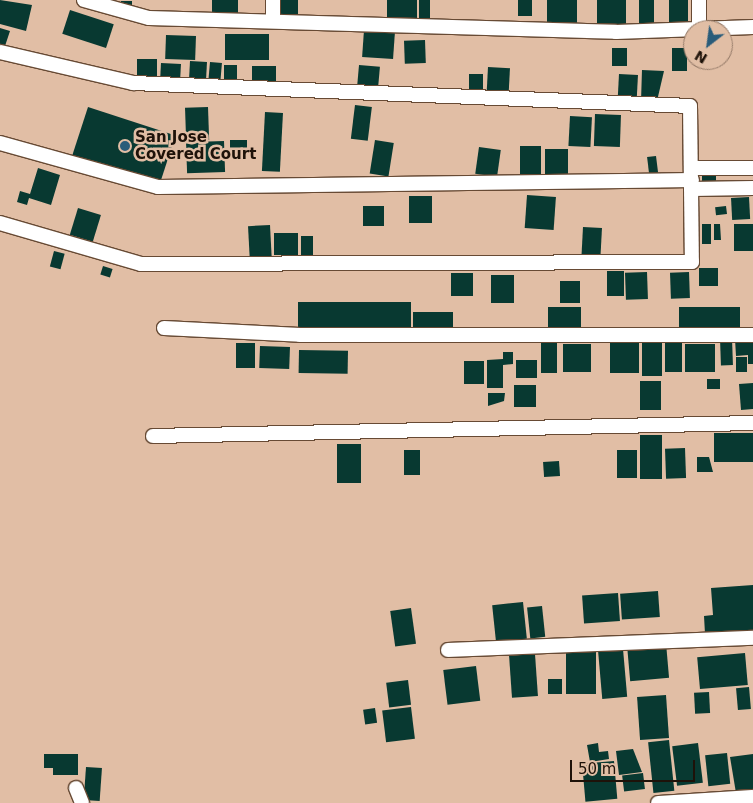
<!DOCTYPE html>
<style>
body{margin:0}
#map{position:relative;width:753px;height:803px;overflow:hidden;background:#e1bea5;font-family:"DejaVu Sans",sans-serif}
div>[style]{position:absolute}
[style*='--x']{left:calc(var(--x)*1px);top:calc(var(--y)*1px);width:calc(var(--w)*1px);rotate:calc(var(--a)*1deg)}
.building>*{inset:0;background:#083931;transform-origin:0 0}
.roads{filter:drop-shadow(1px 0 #674a34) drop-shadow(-1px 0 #674a34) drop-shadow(0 1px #674a34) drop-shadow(0 -1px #674a34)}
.minor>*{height:14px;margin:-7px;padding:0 7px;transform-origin:7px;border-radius:7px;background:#fff}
.dots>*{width:14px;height:14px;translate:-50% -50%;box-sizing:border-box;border:2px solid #e1bea5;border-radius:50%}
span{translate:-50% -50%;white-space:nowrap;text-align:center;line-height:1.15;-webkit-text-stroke:5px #e1bea5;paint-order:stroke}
.poi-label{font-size:15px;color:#1e1209;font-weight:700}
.left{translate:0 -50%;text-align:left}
.north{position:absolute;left:683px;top:20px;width:50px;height:50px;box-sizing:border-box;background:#e1bea5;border:1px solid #937967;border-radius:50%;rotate:210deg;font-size:14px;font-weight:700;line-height:20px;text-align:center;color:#1e1209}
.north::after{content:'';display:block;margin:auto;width:18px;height:22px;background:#2a5c7a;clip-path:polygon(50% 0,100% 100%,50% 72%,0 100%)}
.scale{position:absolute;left:570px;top:760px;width:125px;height:22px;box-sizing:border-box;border:2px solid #1e1209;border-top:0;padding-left:6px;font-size:15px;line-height:18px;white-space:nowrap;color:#1e1209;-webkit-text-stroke:4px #e1bea5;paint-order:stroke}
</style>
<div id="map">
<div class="building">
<div style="clip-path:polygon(0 0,32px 5px,26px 31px,0 24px)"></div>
<div style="left:212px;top:0;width:26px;height:14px"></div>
<div style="left:281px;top:0;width:17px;height:17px"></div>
<div style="left:387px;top:0;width:30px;height:20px"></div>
<div style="left:419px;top:0;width:11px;height:22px"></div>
<div style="left:518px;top:0;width:14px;height:16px"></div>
<div style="left:547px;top:0;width:30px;height:27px"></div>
<div style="left:597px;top:0;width:29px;height:26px"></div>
<div style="left:639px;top:0;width:15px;height:30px"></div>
<div style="left:669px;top:0;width:19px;height:28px"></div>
<div style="left:121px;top:1px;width:11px;height:8px"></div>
<div style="left:70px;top:10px;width:46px;height:25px;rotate:18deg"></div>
<div style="clip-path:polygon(0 28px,10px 31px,3px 52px,0 51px)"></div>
<div style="left:364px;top:30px;width:31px;height:27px;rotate:4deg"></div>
<div style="left:225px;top:34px;width:44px;height:26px"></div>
<div style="left:166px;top:35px;width:30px;height:24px;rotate:2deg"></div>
<div style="left:425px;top:40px;width:23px;height:21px;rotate:88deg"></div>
<div style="left:612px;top:48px;width:15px;height:18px"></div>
<div style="left:672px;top:48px;width:15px;height:23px"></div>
<div style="left:137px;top:59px;width:20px;height:21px"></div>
<div style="left:190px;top:61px;width:17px;height:22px;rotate:3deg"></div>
<div style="left:210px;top:62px;width:12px;height:24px;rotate:5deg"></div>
<div style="left:161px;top:63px;width:20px;height:17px;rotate:3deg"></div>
<div style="left:224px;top:65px;width:13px;height:19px"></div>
<div style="left:359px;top:65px;width:21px;height:21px;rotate:5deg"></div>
<div style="left:252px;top:66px;width:24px;height:19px"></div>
<div style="left:488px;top:67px;width:22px;height:27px;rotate:3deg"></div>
<div style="clip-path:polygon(642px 70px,664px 71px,657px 101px,641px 101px)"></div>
<div style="left:469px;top:74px;width:14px;height:15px"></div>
<div style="left:619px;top:74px;width:19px;height:27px;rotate:3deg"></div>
<div style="left:355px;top:105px;width:17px;height:34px;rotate:7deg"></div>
<div style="left:88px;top:107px;width:92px;height:51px;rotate:18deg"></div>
<div style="left:208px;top:107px;width:33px;height:23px;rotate:88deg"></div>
<div style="left:265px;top:112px;width:18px;height:59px;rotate:3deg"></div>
<div style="left:595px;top:114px;width:26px;height:32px;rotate:2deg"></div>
<div style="left:570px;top:116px;width:22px;height:30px;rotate:3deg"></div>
<div style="left:230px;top:140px;width:17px;height:14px"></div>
<div style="left:375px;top:140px;width:19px;height:34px;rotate:9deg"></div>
<div style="left:224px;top:141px;width:31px;height:38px;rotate:88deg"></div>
<div style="left:520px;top:146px;width:21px;height:29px"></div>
<div style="left:479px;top:147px;width:22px;height:27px;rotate:8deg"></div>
<div style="left:545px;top:149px;width:23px;height:28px"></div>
<div style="left:656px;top:156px;width:17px;height:9px;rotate:83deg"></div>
<div style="clip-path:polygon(38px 168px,60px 175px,51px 205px,29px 198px,27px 205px,17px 202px,20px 191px,30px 194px)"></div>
<div style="left:702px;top:172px;width:14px;height:12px"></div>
<div style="left:527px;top:195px;width:29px;height:33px;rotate:4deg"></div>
<div style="left:409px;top:196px;width:23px;height:27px"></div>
<div style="left:749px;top:197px;width:22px;height:18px;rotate:87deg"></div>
<div style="left:363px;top:206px;width:21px;height:20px"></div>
<div style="left:726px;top:206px;width:8px;height:11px;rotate:83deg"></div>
<div style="left:78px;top:208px;width:24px;height:28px;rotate:17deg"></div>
<div style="left:702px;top:224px;width:9px;height:20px"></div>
<div style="clip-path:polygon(714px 224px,720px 224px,721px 240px,714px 240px)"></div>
<div style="left:753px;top:224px;width:27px;height:19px;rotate:90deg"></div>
<div style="left:270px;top:225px;width:34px;height:22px;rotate:87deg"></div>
<div style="left:583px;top:227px;width:19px;height:27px;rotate:3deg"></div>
<div style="left:274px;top:233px;width:24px;height:22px"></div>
<div style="left:301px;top:236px;width:12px;height:20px"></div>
<div style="left:54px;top:251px;width:11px;height:16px;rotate:15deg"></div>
<div style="left:103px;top:266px;width:10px;height:9px;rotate:17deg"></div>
<div style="left:718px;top:268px;width:18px;height:19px;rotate:90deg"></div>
<div style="left:607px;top:271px;width:17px;height:25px"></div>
<div style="left:647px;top:272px;width:27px;height:22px;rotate:88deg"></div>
<div style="left:689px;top:272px;width:26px;height:19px;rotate:88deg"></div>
<div style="left:451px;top:273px;width:22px;height:23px"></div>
<div style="left:491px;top:275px;width:23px;height:28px"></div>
<div style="left:560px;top:281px;width:20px;height:22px"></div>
<div style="left:298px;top:302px;width:113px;height:30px"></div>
<div style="left:548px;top:307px;width:33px;height:21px"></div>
<div style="left:740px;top:307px;width:21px;height:61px;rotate:90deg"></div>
<div style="left:453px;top:312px;width:20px;height:40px;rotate:90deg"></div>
<div style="left:732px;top:338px;width:27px;height:12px;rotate:88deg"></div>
<div style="clip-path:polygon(735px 339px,753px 339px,753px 364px,748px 364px,748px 355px,736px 356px)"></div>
<div style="left:541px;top:341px;width:16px;height:32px"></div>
<div style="left:610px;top:341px;width:29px;height:32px"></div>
<div style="left:665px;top:341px;width:17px;height:31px"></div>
<div style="left:642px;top:342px;width:20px;height:34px"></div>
<div style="left:236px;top:343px;width:19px;height:25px"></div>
<div style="left:563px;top:344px;width:28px;height:28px"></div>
<div style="left:685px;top:344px;width:30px;height:28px"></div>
<div style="left:260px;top:346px;width:30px;height:22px;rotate:2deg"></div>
<div style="left:299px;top:350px;width:49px;height:23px;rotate:1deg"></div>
<div style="clip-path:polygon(503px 352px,513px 352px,513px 364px,503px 365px,503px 388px,487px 388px,487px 360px,503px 359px)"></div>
<div style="left:736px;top:357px;width:11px;height:15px"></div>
<div style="left:516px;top:360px;width:21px;height:18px"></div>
<div style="left:464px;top:361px;width:20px;height:23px"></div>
<div style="left:707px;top:379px;width:13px;height:10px"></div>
<div style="left:640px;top:381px;width:21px;height:29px"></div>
<div style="clip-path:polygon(753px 383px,753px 409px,741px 410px,739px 384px)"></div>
<div style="left:514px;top:385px;width:22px;height:22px"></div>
<div style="clip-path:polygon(488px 393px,505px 393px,504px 401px,488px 406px)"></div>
<div style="left:753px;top:433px;width:29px;height:39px;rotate:90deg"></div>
<div style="left:640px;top:435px;width:22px;height:44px"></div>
<div style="left:337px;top:444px;width:24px;height:39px"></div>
<div style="left:685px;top:448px;width:30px;height:20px;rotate:88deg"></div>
<div style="left:404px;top:450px;width:16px;height:25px"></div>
<div style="left:617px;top:450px;width:20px;height:28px"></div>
<div style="clip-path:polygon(697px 457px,709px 457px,713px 472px,697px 472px)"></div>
<div style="left:559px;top:461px;width:15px;height:16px;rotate:86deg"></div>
<div style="clip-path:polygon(753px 585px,753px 631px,705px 634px,704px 616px,713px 615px,711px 588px)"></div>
<div style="left:658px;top:591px;width:26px;height:38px;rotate:86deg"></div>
<div style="left:618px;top:593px;width:28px;height:36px;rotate:86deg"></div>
<div style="left:523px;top:602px;width:37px;height:31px;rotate:84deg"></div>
<div style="left:542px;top:606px;width:31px;height:15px;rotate:84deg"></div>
<div style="left:411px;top:608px;width:36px;height:21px;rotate:82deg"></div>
<div style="left:666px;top:643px;width:35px;height:39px;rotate:85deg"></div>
<div style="left:623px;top:649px;width:48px;height:25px;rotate:85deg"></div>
<div style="left:566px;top:650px;width:30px;height:44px"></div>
<div style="left:745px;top:653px;width:32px;height:48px;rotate:85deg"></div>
<div style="left:535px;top:654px;width:42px;height:26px;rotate:86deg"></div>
<div style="left:476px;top:666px;width:35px;height:33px;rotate:83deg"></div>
<div style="left:548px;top:679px;width:14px;height:15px"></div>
<div style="left:408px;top:680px;width:25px;height:22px;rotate:83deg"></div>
<div style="left:749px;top:687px;width:22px;height:13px;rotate:85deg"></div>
<div style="left:709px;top:692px;width:21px;height:15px;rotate:87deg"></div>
<div style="left:666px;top:695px;width:43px;height:29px;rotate:86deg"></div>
<div style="left:411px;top:707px;width:32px;height:29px;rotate:83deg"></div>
<div style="left:375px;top:708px;width:15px;height:12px;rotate:82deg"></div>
<div style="left:669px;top:740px;width:51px;height:21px;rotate:84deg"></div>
<div style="clip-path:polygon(598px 743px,599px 752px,608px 751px,609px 759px,590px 762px,587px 745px)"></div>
<div style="left:698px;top:743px;width:40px;height:26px;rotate:83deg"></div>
<div style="clip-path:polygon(633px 749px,642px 772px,619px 775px,616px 751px)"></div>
<div style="left:727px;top:753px;width:31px;height:22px;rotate:84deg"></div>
<div style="clip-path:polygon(44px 754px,78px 754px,78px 775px,53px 775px,53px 768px,44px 768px)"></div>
<div style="clip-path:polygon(753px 754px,753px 790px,736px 793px,730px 757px)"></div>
<div style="left:614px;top:761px;width:38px;height:32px;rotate:85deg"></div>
<div style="left:86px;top:767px;width:16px;height:33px;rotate:4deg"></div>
<div style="left:643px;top:773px;width:16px;height:21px;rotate:83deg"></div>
</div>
<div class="roads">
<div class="minor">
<div style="--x:84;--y:0;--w:67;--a:15.5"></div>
<div style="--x:149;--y:18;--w:467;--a:1.7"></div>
<div style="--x:616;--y:32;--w:137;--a:-2.1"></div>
<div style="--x:699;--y:0;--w:29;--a:90"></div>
<div style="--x:273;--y:20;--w:20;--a:-90"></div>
<div style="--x:0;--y:52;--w:137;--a:13.1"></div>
<div style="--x:133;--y:83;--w:557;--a:2.36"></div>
<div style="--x:690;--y:106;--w:156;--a:89.3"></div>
<div style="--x:692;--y:262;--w:551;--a:179.79"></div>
<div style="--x:141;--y:264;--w:147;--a:-163.8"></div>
<div style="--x:0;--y:143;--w:164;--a:15.6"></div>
<div style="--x:158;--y:187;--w:534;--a:-0.75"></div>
<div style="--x:692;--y:168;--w:61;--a:0"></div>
<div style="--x:692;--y:189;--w:61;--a:-0.9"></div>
<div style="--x:164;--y:328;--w:136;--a:2.9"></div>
<div style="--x:300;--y:335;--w:453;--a:0"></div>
<div style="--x:153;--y:436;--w:600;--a:-1.24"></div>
<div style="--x:448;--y:650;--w:305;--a:-2.3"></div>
<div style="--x:76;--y:788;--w:16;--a:68"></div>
<div style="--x:658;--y:803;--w:95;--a:-3.6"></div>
</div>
</div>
<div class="dots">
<div style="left:125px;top:146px;background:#2a5c7a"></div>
</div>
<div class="poi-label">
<span class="left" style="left:135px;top:146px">San Jose<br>Covered Court</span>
</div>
<div class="north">N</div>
<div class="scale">50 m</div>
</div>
